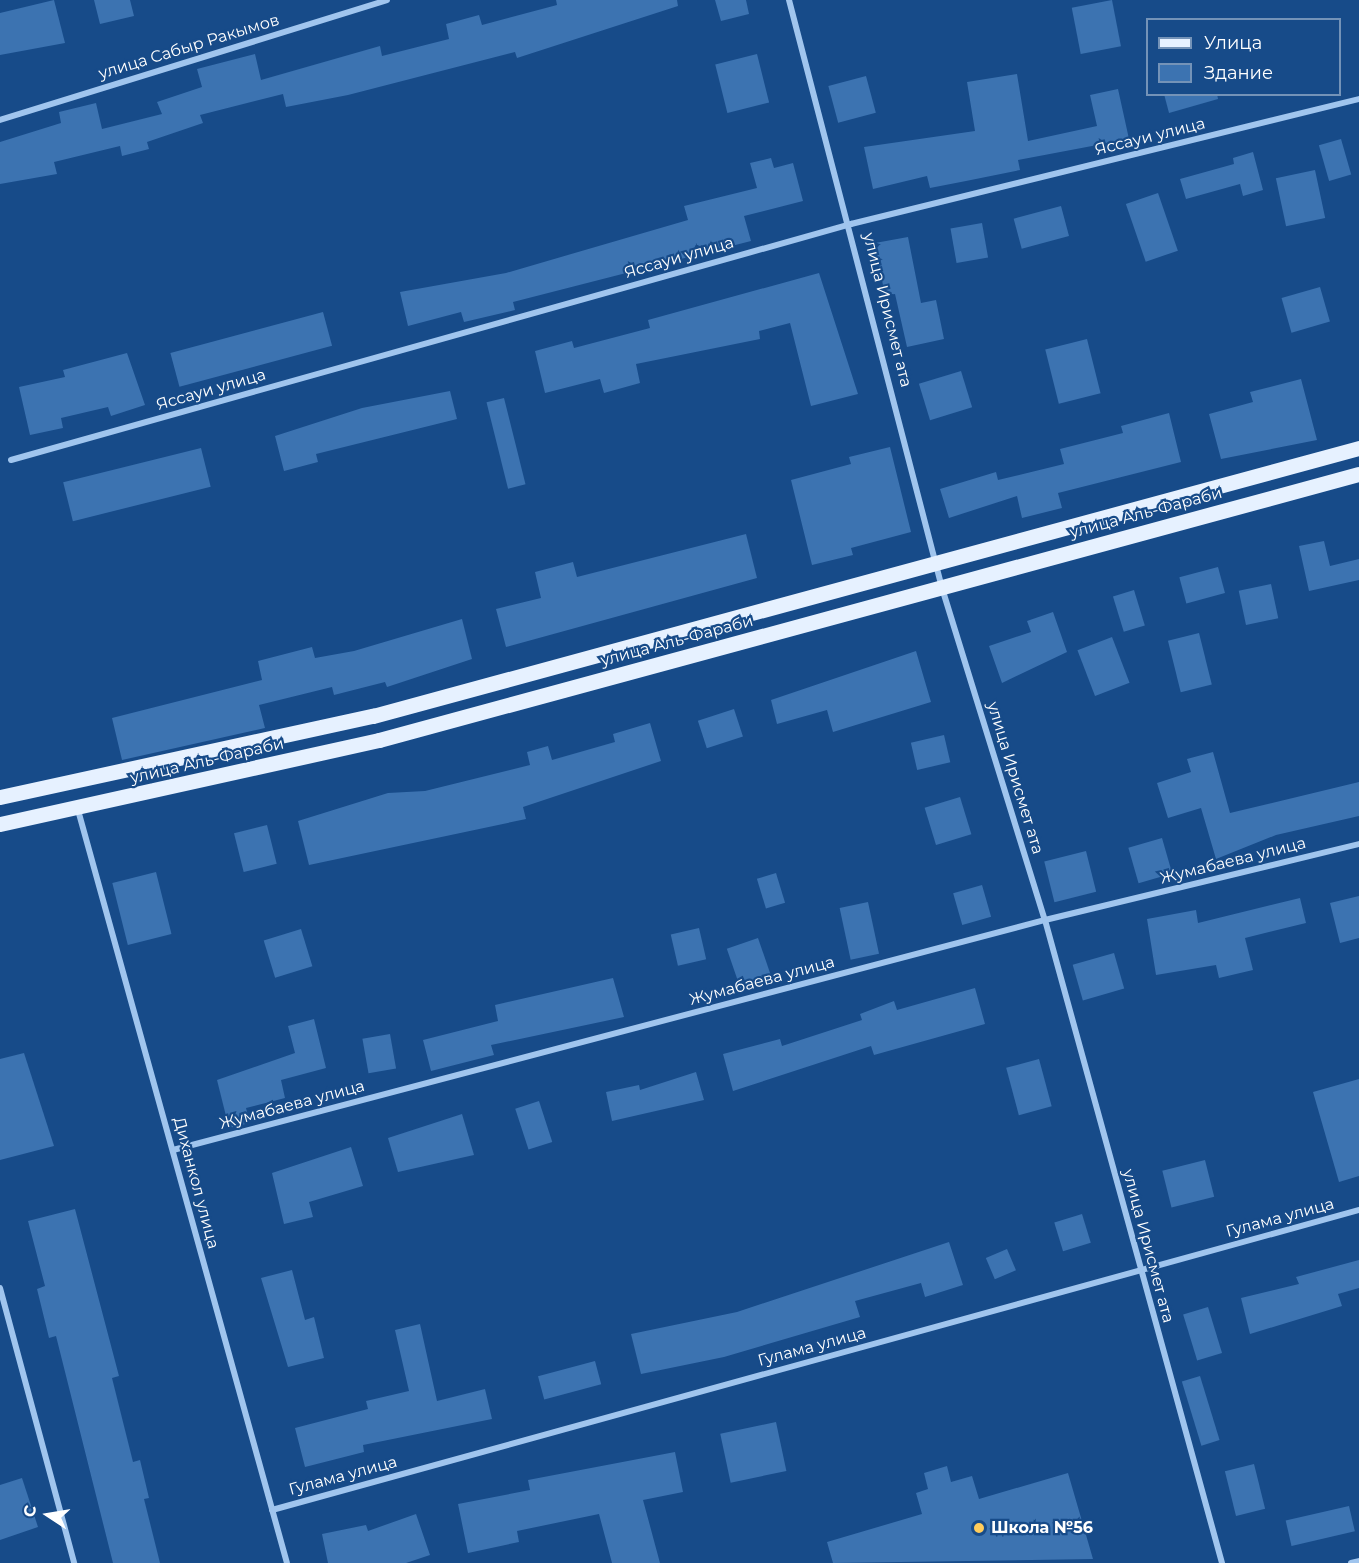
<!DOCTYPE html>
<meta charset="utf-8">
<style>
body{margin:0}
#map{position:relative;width:1359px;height:1563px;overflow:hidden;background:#174b89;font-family:Montserrat,sans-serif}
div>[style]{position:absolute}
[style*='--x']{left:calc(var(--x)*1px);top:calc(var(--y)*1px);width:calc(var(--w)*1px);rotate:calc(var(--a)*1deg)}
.building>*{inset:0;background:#3c73b1;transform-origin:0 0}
.minor>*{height:6px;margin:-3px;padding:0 3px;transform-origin:3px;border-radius:3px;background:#a0c5ee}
.primary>*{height:15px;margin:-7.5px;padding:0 7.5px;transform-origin:7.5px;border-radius:7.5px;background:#e6f1ff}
.dots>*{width:16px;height:16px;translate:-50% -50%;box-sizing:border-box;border:3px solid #174b89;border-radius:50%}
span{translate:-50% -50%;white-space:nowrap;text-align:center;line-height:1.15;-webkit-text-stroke:4.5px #174b89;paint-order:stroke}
.street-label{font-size:16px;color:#fff}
.poi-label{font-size:16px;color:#fff;font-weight:700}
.left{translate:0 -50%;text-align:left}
.legend{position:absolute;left:1146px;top:18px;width:195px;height:78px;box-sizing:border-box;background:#174b89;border:2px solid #7493b8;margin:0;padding:8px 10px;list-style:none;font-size:18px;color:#fff}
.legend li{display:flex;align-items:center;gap:12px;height:30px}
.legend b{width:30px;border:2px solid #7493b8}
.north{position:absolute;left:18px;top:1485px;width:60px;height:60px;-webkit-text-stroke:4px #174b89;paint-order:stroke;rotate:282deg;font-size:16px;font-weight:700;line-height:24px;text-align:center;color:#fff}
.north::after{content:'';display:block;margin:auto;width:21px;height:27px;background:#fff;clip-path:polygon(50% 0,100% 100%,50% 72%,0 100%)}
</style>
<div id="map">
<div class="building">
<div style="clip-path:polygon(54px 0,65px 43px,0 55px,0 13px)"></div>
<div style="clip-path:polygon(94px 0,130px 0,134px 16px,100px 24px)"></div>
<div style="clip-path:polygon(556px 0,677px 0,678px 6px,517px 58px,515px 52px,348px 95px,286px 107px,283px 94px,200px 115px,203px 123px,147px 142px,149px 149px,122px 156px,120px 146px,54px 162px,57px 174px,0 184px,0 142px,61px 123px,59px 112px,96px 103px,102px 129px,162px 114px,157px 102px,202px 87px,197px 69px,255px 54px,261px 80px,380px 46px,382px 56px,449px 39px,446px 24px,479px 15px,482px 25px,557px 5px)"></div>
<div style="clip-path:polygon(715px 0,746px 0,749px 14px,721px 21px)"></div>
<div style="left:1112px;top:0;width:47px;height:41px;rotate:79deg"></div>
<div style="left:757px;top:54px;width:50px;height:43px;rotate:76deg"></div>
<div style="clip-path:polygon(1017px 74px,1028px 141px,1097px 126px,1090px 95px,1118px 89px,1129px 139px,1018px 160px,1020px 170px,966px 181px,930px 188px,927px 176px,873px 189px,864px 147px,975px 131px,967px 82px)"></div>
<div style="left:866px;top:76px;width:38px;height:39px;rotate:75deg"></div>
<div style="clip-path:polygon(1164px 94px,1217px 94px,1218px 99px,1169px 113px)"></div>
<div style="left:1341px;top:139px;width:37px;height:23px;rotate:74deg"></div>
<div style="clip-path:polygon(1253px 152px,1263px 190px,1243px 196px,1240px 184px,1186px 199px,1180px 179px,1234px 164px,1233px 158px)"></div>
<div style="clip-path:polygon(771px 158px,774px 168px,793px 163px,803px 201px,744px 216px,751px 241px,513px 302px,515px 310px,464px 322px,461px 312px,408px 326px,400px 292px,506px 273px,688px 220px,684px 206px,757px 188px,750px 163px)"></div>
<div style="left:1315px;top:170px;width:49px;height:40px;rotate:78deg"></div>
<div style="left:1158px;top:193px;width:61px;height:34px;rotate:71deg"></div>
<div style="left:1061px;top:206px;width:31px;height:49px;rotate:75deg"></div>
<div style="left:982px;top:223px;width:35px;height:32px;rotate:80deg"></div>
<div style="clip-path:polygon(908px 237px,921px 303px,936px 300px,944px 339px,907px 347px,895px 294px,885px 296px,875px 243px)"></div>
<div style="clip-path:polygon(819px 273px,858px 394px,811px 406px,790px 323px,759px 331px,760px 339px,636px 364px,640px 383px,604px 393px,600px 379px,545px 393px,535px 351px,572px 341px,574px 348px,650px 328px,648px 320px)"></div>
<div style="left:1320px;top:287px;width:36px;height:40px;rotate:74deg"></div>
<div style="left:323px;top:312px;width:35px;height:158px;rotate:75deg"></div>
<div style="left:1087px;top:339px;width:56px;height:43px;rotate:76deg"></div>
<div style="clip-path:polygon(127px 353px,145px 405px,111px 416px,108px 407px,61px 418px,63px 428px,30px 435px,19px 387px,65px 377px,63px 370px)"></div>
<div style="left:961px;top:371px;width:38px;height:44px;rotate:73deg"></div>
<div style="clip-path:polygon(1301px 379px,1317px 440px,1221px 459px,1209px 414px,1253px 402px,1250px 392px)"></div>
<div style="clip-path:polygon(450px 391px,457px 419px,316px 454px,318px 462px,284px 471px,275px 436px,362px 408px)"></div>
<div style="left:504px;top:398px;width:89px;height:18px;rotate:76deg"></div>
<div style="clip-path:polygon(1169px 413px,1181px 462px,1058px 493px,1062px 508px,1022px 518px,1017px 496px,949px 518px,940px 489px,996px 472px,998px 480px,1064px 464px,1060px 449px,1123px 433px,1121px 426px)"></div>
<div style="clip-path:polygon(890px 447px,911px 532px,851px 548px,853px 555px,812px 565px,791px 480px,851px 464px,849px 457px)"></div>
<div style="left:201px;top:448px;width:40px;height:142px;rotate:76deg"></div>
<div style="clip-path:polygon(746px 534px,757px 578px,506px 647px,496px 609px,541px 598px,535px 572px,573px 562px,577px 577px)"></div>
<div style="clip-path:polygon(1324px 541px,1330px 566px,1359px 559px,1359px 580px,1309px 591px,1299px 546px)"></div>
<div style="left:1218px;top:567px;width:27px;height:40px;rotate:75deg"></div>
<div style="left:1271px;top:584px;width:35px;height:33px;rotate:78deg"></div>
<div style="left:1134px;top:590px;width:37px;height:22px;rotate:73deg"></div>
<div style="clip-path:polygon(1053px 612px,1067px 652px,1002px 683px,989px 646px,1031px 632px,1027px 621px)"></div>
<div style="clip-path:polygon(462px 619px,472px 659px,387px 687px,385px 682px,334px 695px,332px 687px,259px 705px,265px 728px,122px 760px,112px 718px,262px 680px,258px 661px,312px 647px,315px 658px,354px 651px)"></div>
<div style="left:1199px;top:633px;width:53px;height:32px;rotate:76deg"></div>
<div style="left:1112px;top:637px;width:49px;height:37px;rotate:69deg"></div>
<div style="clip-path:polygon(916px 651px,931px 702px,833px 732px,827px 710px,777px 724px,771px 700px)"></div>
<div style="left:734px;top:709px;width:29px;height:38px;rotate:72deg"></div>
<div style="clip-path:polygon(650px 723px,661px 761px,523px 807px,526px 819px,309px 865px,298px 821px,388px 793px,425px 791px,530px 765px,527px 752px,548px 746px,552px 760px,615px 742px,613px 734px)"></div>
<div style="left:944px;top:735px;width:28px;height:34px;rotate:77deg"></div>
<div style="clip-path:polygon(1213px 752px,1230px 813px,1359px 782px,1359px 816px,1276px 835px,1216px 859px,1201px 808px,1168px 818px,1157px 783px,1191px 772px,1187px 759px)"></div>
<div style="left:960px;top:797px;width:39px;height:37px;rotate:73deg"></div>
<div style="left:267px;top:825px;width:40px;height:34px;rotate:76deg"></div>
<div style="left:1162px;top:838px;width:37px;height:35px;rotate:74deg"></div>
<div style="left:1086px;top:851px;width:42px;height:43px;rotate:76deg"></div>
<div style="left:156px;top:872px;width:64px;height:45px;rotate:76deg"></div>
<div style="left:776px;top:873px;width:31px;height:20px;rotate:73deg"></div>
<div style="left:982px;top:885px;width:33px;height:30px;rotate:74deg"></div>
<div style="clip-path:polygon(1359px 896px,1359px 938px,1340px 943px,1330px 903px)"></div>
<div style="clip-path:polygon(1300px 898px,1306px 923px,1245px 938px,1253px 970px,1219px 978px,1216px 965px,1156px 975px,1147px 919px,1196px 910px,1198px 923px)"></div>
<div style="left:868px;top:902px;width:53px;height:29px;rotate:78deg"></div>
<div style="left:699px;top:928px;width:32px;height:29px;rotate:77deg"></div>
<div style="left:301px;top:929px;width:39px;height:39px;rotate:73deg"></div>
<div style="left:758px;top:938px;width:46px;height:33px;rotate:71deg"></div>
<div style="left:1114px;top:953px;width:37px;height:43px;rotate:74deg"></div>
<div style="clip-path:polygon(613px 978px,624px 1017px,491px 1045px,494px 1055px,431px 1071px,423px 1040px,498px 1021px,495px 1005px)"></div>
<div style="clip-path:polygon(975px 988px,985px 1024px,874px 1055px,871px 1046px,733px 1091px,723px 1054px,780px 1039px,782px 1046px,862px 1020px,860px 1014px,894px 1001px,897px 1010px)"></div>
<div style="clip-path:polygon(314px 1019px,326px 1068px,281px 1080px,285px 1098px,246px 1108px,250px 1123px,229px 1128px,217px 1080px,295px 1053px,288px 1026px)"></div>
<div style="left:390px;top:1034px;width:35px;height:28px;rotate:80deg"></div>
<div style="clip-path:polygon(24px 1053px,54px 1146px,0 1160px,0 1059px)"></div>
<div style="left:1039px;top:1059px;width:49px;height:34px;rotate:75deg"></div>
<div style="clip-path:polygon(696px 1072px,704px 1100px,612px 1121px,606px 1092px,639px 1085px,640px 1090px)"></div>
<div style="clip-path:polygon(1359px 1079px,1359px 1176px,1339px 1182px,1313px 1092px)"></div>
<div style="left:539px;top:1101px;width:43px;height:25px;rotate:72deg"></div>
<div style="clip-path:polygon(462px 1114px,474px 1155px,398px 1172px,388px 1138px)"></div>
<div style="clip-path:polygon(351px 1147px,363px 1186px,309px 1202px,313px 1217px,284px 1224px,272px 1173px)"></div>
<div style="left:1205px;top:1160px;width:38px;height:44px;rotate:76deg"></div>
<div style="clip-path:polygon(75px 1209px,119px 1376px,112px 1378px,133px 1462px,140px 1460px,149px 1498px,144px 1499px,160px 1563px,113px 1563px,56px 1336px,49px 1338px,37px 1289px,45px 1286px,28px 1221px)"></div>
<div style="left:1082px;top:1214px;width:30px;height:29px;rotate:73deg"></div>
<div style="clip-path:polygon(949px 1242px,963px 1285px,925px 1297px,921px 1283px,855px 1301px,860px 1317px,724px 1357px,641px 1374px,631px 1334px,737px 1312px)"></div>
<div style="left:1007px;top:1249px;width:23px;height:23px;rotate:67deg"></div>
<div style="clip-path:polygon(1359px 1260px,1359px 1288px,1338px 1294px,1342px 1306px,1250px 1334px,1241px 1298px,1299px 1284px,1296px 1277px)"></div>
<div style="clip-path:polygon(292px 1270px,305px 1320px,314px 1317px,324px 1358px,288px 1367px,261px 1278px)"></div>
<div style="left:1208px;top:1307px;width:48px;height:26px;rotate:73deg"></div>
<div style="clip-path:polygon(420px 1324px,437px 1401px,485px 1389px,492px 1419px,363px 1445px,364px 1452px,305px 1467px,295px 1428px,368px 1409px,366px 1401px,409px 1391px,395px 1330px)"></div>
<div style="left:595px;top:1361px;width:24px;height:59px;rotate:75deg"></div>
<div style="left:1200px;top:1376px;width:67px;height:19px;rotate:73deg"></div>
<div style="left:776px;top:1422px;width:50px;height:57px;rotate:78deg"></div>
<div style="clip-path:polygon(675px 1452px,683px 1492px,643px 1500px,660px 1563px,612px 1563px,599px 1514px,517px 1531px,519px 1542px,468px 1553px,458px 1504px,530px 1490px,528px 1480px)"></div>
<div style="left:1254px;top:1464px;width:46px;height:30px;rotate:76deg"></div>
<div style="clip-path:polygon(947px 1466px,951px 1482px,972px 1476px,979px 1499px,1068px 1473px,1093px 1559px,833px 1563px,827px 1542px,922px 1514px,916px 1493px,928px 1489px,924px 1473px)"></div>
<div style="clip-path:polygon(22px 1478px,38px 1527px,0 1540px,0 1485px)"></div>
<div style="left:1349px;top:1506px;width:26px;height:65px;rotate:77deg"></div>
<div style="clip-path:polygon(416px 1514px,430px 1555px,406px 1563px,328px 1563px,322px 1534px,366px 1525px,368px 1531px)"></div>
</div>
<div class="minor">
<div style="--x:789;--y:0;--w:608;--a:75.41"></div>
<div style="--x:942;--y:588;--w:348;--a:72.8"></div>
<div style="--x:1045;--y:920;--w:667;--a:74.61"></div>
<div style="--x:0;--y:120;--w:405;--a:-17.2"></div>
<div style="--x:11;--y:460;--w:873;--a:-15.69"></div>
<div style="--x:851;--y:224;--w:523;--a:-13.82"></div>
<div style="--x:78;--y:810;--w:781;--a:74.49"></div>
<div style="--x:173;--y:1150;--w:902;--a:-14.78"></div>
<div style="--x:1045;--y:920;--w:323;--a:-13.6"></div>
<div style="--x:0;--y:1288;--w:285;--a:74.9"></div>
<div style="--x:272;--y:1510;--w:1128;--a:-15.43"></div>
<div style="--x:1351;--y:1563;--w:8;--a:-14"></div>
</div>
<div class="primary">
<div style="--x:0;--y:797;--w:382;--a:-12.3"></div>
<div style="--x:373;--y:716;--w:1022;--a:-15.21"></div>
<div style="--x:0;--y:824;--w:388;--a:-12.5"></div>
<div style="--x:379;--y:740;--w:1015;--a:-15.19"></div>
</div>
<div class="dots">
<div style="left:979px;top:1528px;background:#ffcc5c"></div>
</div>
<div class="street-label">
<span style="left:189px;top:47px;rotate:-17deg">улица Сабыр Ракымов</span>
<span style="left:1150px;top:137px;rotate:-14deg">Яссауи улица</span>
<span style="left:679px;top:258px;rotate:-16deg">Яссауи улица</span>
<span style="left:887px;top:310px;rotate:76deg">улица Ирисмет ата</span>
<span style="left:211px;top:390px;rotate:-16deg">Яссауи улица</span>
<span style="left:1146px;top:513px;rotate:-15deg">улица Аль-Фараби</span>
<span style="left:677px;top:641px;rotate:-15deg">улица Аль-Фараби</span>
<span style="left:207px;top:761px;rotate:-13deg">улица Аль-Фараби</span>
<span style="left:1015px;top:778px;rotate:73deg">улица Ирисмет ата</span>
<span style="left:1233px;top:861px;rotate:-14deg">Жумабаева улица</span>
<span style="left:762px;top:981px;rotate:-15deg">Жумабаева улица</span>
<span style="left:292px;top:1105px;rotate:-15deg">Жумабаева улица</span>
<span style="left:196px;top:1183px;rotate:75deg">Диханкол улица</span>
<span style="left:1280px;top:1218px;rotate:-15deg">Гулама улица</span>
<span style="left:1148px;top:1246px;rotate:75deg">улица Ирисмет ата</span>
<span style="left:812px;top:1347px;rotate:-15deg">Гулама улица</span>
<span style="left:343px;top:1476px;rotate:-15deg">Гулама улица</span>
</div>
<div class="poi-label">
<span class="left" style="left:991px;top:1528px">Школа №56</span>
</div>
<ul class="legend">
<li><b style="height:8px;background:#e6f1ff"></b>Улица</li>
<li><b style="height:16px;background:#3c73b1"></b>Здание</li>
</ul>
<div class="north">С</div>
</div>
